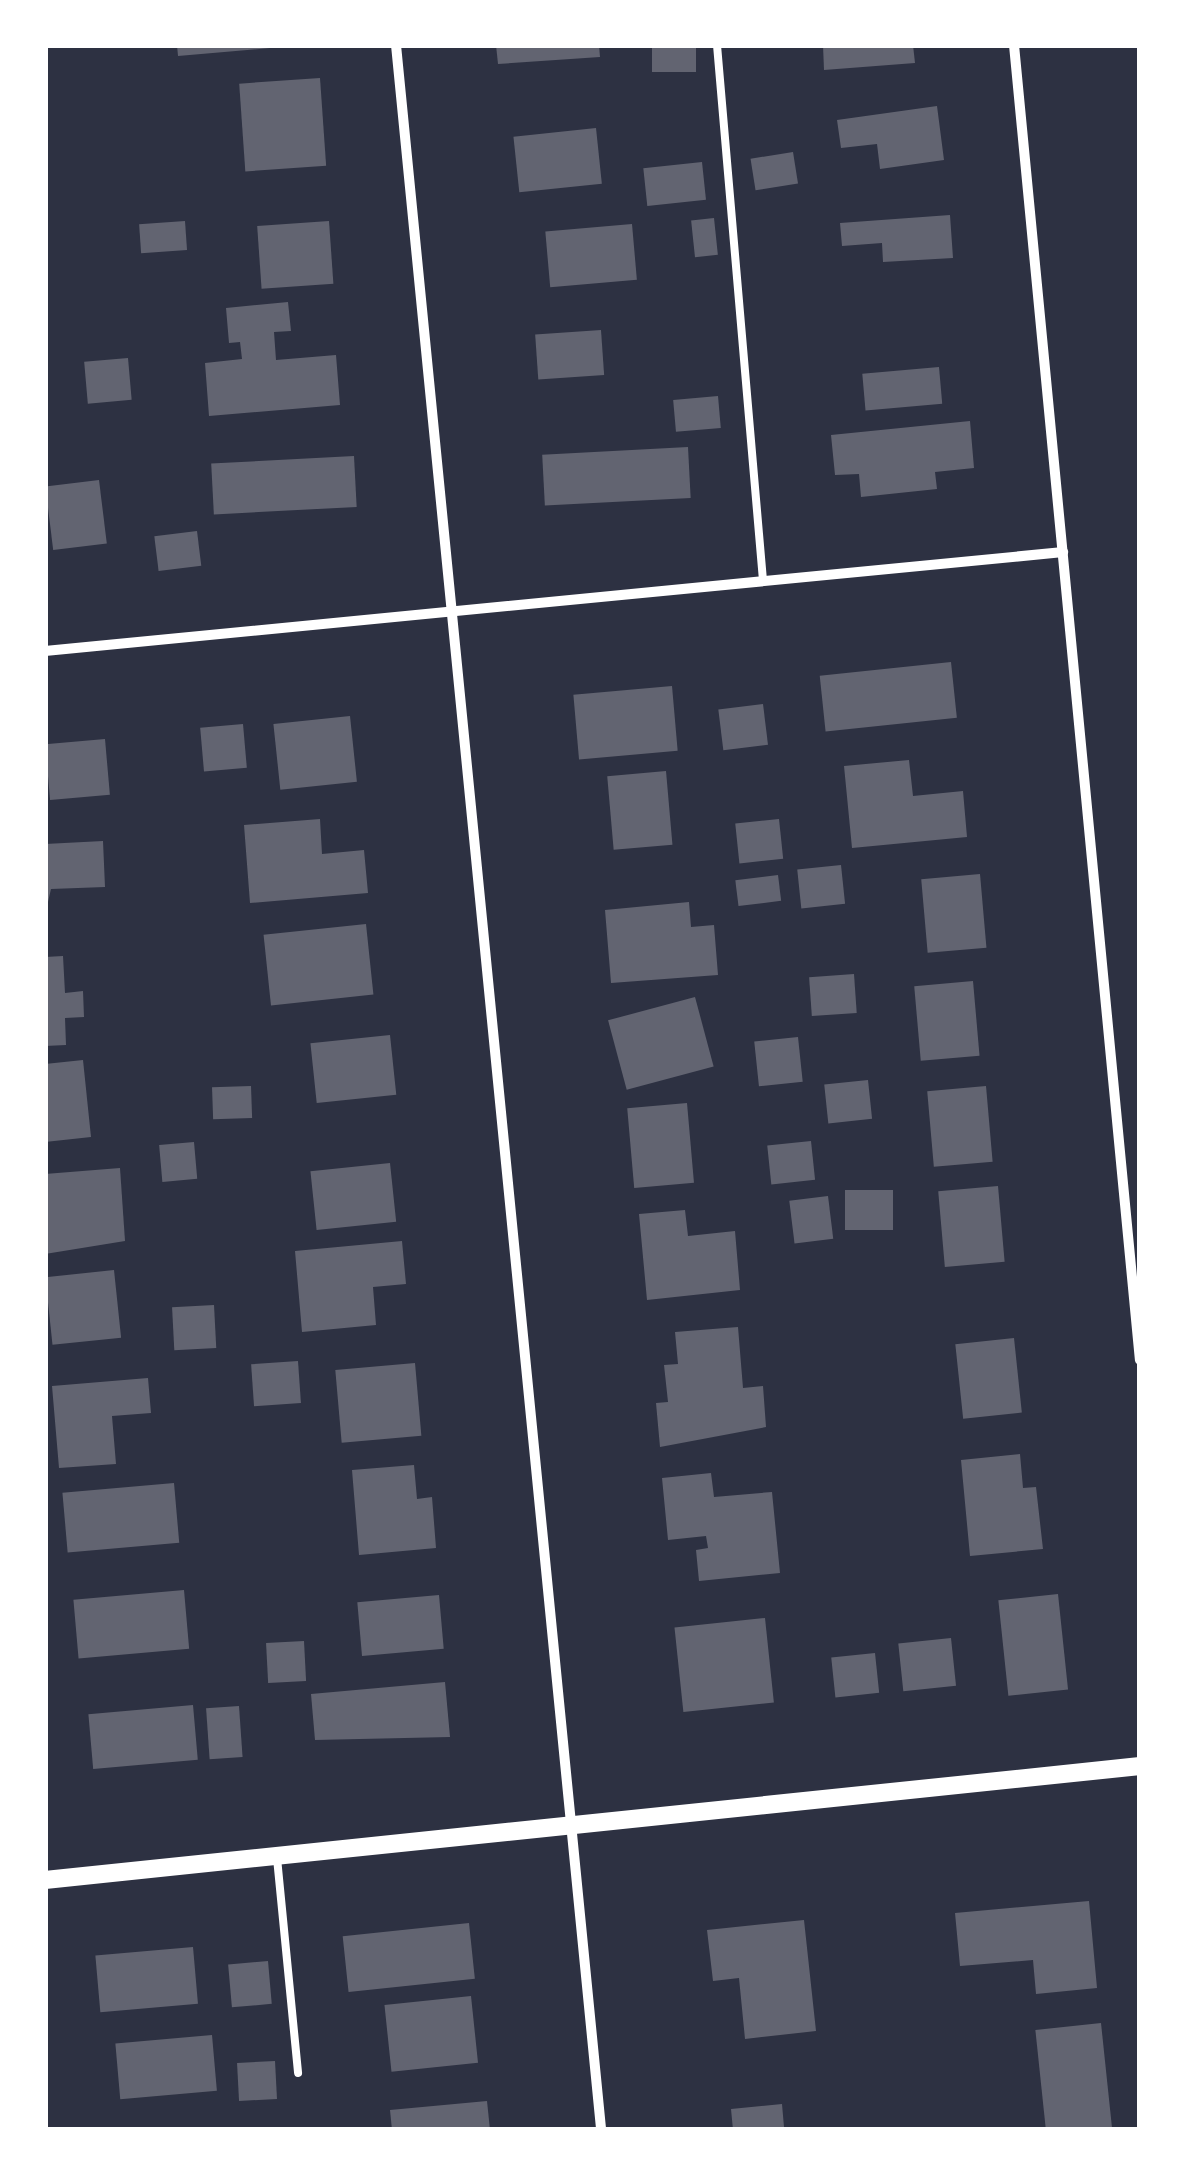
<!DOCTYPE html>
<style>
body{margin:0}
#map{position:relative;width:1185px;height:2175px;overflow:hidden;background:#2d3142;font-family:"Times New Roman",serif}
div>[style]{position:absolute}
[style*='--x']{left:calc(var(--x)*1px);top:calc(var(--y)*1px);width:calc(var(--w)*1px);rotate:calc(var(--a)*1deg)}
.building>*{inset:0;background:#626471;transform-origin:0 0}
.service>*{height:8px;margin:-4px;padding:0 4px;transform-origin:4px;border-radius:4px;background:#fff}
.minor>*{height:10px;margin:-5px;padding:0 5px;transform-origin:5px;border-radius:5px;background:#fff}
.tertiary>*{height:18px;margin:-9px;padding:0 9px;transform-origin:9px;border-radius:9px;background:#fff}
span{translate:-50% -50%;white-space:nowrap;text-align:center;line-height:1.15;-webkit-text-stroke:8px #fff;paint-order:stroke}
.frame{position:absolute;inset:0;border:48px solid #fff;pointer-events:none}
</style>
<div id="map">
<div class="building">
<div style="clip-path:polygon(177px 45px,270px 45px,270px 48px,178px 56px)"></div>
<div style="clip-path:polygon(496px 45px,599px 45px,600px 57px,498px 64px)"></div>
<div style="left:652px;top:45px;width:44px;height:27px"></div>
<div style="clip-path:polygon(823px 45px,913px 45px,915px 63px,824px 70px)"></div>
<div style="left:320px;top:78px;width:88px;height:81px;rotate:86deg"></div>
<div style="clip-path:polygon(937px 106px,944px 160px,880px 169px,877px 144px,841px 148px,837px 120px)"></div>
<div style="left:596px;top:128px;width:56px;height:83px;rotate:84deg"></div>
<div style="left:793px;top:152px;width:32px;height:43px;rotate:81deg"></div>
<div style="left:702px;top:162px;width:38px;height:59px;rotate:84deg"></div>
<div style="clip-path:polygon(950px 215px,953px 258px,883px 262px,882px 243px,842px 246px,840px 223px)"></div>
<div style="left:714px;top:218px;width:37px;height:23px;rotate:84deg"></div>
<div style="left:185px;top:221px;width:29px;height:46px;rotate:86deg"></div>
<div style="left:329px;top:221px;width:63px;height:72px;rotate:86deg"></div>
<div style="left:632px;top:224px;width:56px;height:87px;rotate:85deg"></div>
<div style="clip-path:polygon(288px 302px,291px 331px,274px 332px,276px 360px,336px 355px,340px 405px,209px 416px,205px 363px,242px 359px,240px 342px,229px 343px,226px 308px)"></div>
<div style="left:601px;top:330px;width:45px;height:66px;rotate:86deg"></div>
<div style="left:128px;top:358px;width:42px;height:44px;rotate:85deg"></div>
<div style="left:939px;top:367px;width:37px;height:77px;rotate:85deg"></div>
<div style="left:718px;top:396px;width:32px;height:45px;rotate:85deg"></div>
<div style="clip-path:polygon(970px 421px,974px 468px,935px 472px,937px 489px,861px 497px,859px 474px,835px 475px,831px 435px)"></div>
<div style="left:688px;top:447px;width:51px;height:146px;rotate:87deg"></div>
<div style="left:354px;top:456px;width:51px;height:143px;rotate:87deg"></div>
<div style="left:99px;top:480px;width:64px;height:54px;rotate:83deg"></div>
<div style="left:197px;top:531px;width:35px;height:43px;rotate:83deg"></div>
<div style="left:951px;top:662px;width:56px;height:132px;rotate:84deg"></div>
<div style="left:672px;top:686px;width:65px;height:99px;rotate:85deg"></div>
<div style="left:763px;top:704px;width:41px;height:45px;rotate:83deg"></div>
<div style="left:350px;top:716px;width:66px;height:77px;rotate:84deg"></div>
<div style="left:243px;top:724px;width:44px;height:43px;rotate:85deg"></div>
<div style="left:105px;top:739px;width:56px;height:60px;rotate:85deg"></div>
<div style="clip-path:polygon(909px 760px,913px 796px,963px 791px,967px 837px,852px 848px,844px 766px)"></div>
<div style="left:666px;top:771px;width:74px;height:59px;rotate:85deg"></div>
<div style="clip-path:polygon(320px 819px,322px 854px,364px 850px,368px 893px,250px 903px,244px 825px)"></div>
<div style="left:779px;top:819px;width:40px;height:44px;rotate:84deg"></div>
<div style="clip-path:polygon(103px 841px,105px 887px,51px 889px,45px 915px,45px 844px)"></div>
<div style="left:841px;top:865px;width:39px;height:44px;rotate:84deg"></div>
<div style="left:980px;top:874px;width:74px;height:59px;rotate:85deg"></div>
<div style="left:778px;top:875px;width:26px;height:43px;rotate:83deg"></div>
<div style="clip-path:polygon(689px 902px,691px 927px,714px 925px,718px 975px,611px 983px,605px 910px)"></div>
<div style="left:366px;top:924px;width:71px;height:103px;rotate:84deg"></div>
<div style="clip-path:polygon(63px 956px,65px 993px,83px 991px,84px 1017px,65px 1018px,66px 1045px,45px 1046px,45px 957px)"></div>
<div style="left:854px;top:974px;width:39px;height:45px;rotate:86deg"></div>
<div style="left:973px;top:981px;width:75px;height:59px;rotate:85deg"></div>
<div style="left:695px;top:997px;width:72px;height:90px;rotate:75deg"></div>
<div style="left:390px;top:1035px;width:60px;height:80px;rotate:84deg"></div>
<div style="left:798px;top:1037px;width:45px;height:44px;rotate:84deg"></div>
<div style="clip-path:polygon(83px 1060px,91px 1137px,45px 1142px,45px 1064px)"></div>
<div style="left:868px;top:1080px;width:39px;height:44px;rotate:84deg"></div>
<div style="left:251px;top:1086px;width:32px;height:39px;rotate:88deg"></div>
<div style="left:986px;top:1086px;width:76px;height:59px;rotate:85deg"></div>
<div style="left:687px;top:1103px;width:80px;height:60px;rotate:85deg"></div>
<div style="left:811px;top:1141px;width:39px;height:44px;rotate:84deg"></div>
<div style="left:194px;top:1142px;width:37px;height:35px;rotate:85deg"></div>
<div style="left:390px;top:1163px;width:59px;height:80px;rotate:84deg"></div>
<div style="clip-path:polygon(120px 1168px,125px 1241px,45px 1254px,45px 1174px)"></div>
<div style="left:998px;top:1186px;width:76px;height:60px;rotate:85deg"></div>
<div style="left:893px;top:1190px;width:40px;height:48px;rotate:90deg"></div>
<div style="left:828px;top:1196px;width:43px;height:39px;rotate:83deg"></div>
<div style="clip-path:polygon(685px 1210px,688px 1236px,735px 1231px,740px 1290px,647px 1300px,639px 1214px)"></div>
<div style="clip-path:polygon(402px 1241px,406px 1284px,373px 1287px,376px 1325px,302px 1332px,295px 1251px)"></div>
<div style="left:114px;top:1270px;width:68px;height:69px;rotate:84deg"></div>
<div style="left:214px;top:1305px;width:43px;height:42px;rotate:87deg"></div>
<div style="clip-path:polygon(738px 1327px,743px 1388px,763px 1386px,766px 1427px,660px 1447px,656px 1403px,668px 1402px,664px 1365px,678px 1364px,675px 1332px)"></div>
<div style="left:1014px;top:1338px;width:75px;height:59px;rotate:84deg"></div>
<div style="left:298px;top:1361px;width:42px;height:47px;rotate:86deg"></div>
<div style="left:415px;top:1363px;width:73px;height:80px;rotate:85deg"></div>
<div style="clip-path:polygon(148px 1378px,151px 1413px,112px 1416px,116px 1464px,59px 1468px,52px 1386px)"></div>
<div style="clip-path:polygon(1020px 1454px,1023px 1488px,1036px 1487px,1043px 1549px,970px 1556px,961px 1460px)"></div>
<div style="clip-path:polygon(414px 1465px,417px 1499px,432px 1497px,436px 1548px,359px 1555px,352px 1470px)"></div>
<div style="clip-path:polygon(711px 1473px,714px 1497px,772px 1492px,780px 1573px,699px 1581px,696px 1550px,708px 1548px,706px 1536px,668px 1540px,662px 1478px)"></div>
<div style="left:174px;top:1483px;width:60px;height:112px;rotate:85deg"></div>
<div style="left:184px;top:1590px;width:59px;height:111px;rotate:85deg"></div>
<div style="left:1058px;top:1594px;width:96px;height:60px;rotate:84deg"></div>
<div style="left:439px;top:1595px;width:54px;height:82px;rotate:85deg"></div>
<div style="left:765px;top:1618px;width:85px;height:91px;rotate:84deg"></div>
<div style="left:951px;top:1638px;width:48px;height:53px;rotate:84deg"></div>
<div style="left:304px;top:1641px;width:40px;height:38px;rotate:87deg"></div>
<div style="left:875px;top:1653px;width:40px;height:44px;rotate:84deg"></div>
<div style="clip-path:polygon(445px 1682px,450px 1737px,315px 1740px,311px 1694px)"></div>
<div style="left:193px;top:1705px;width:55px;height:105px;rotate:85deg"></div>
<div style="left:239px;top:1706px;width:51px;height:33px;rotate:86deg"></div>
<div style="clip-path:polygon(1089px 1901px,1097px 1988px,1036px 1994px,1033px 1960px,960px 1966px,955px 1913px)"></div>
<div style="clip-path:polygon(804px 1920px,816px 2031px,745px 2039px,739px 1978px,713px 1981px,707px 1930px)"></div>
<div style="left:469px;top:1923px;width:56px;height:127px;rotate:84deg"></div>
<div style="left:193px;top:1947px;width:57px;height:98px;rotate:85deg"></div>
<div style="left:268px;top:1961px;width:43px;height:40px;rotate:85deg"></div>
<div style="left:471px;top:1996px;width:67px;height:87px;rotate:84deg"></div>
<div style="left:1101px;top:2023px;width:108px;height:66px;rotate:84deg"></div>
<div style="left:212px;top:2035px;width:56px;height:97px;rotate:85deg"></div>
<div style="left:275px;top:2061px;width:38px;height:38px;rotate:87deg"></div>
<div style="clip-path:polygon(487px 2101px,490px 2130px,392px 2130px,390px 2110px)"></div>
<div style="clip-path:polygon(782px 2104px,784px 2127px,823px 2130px,733px 2130px,731px 2109px)"></div>
</div>
<div class="service">
<div style="--x:717;--y:45;--w:538;--a:85.09"></div>
<div style="--x:277;--y:1858;--w:216;--a:84.4"></div>
</div>
<div class="minor">
<div style="--x:396;--y:45;--w:2095;--a:84.38"></div>
<div style="--x:1014;--y:45;--w:1321;--a:84.53"></div>
<div style="--x:45;--y:651;--w:1023;--a:-5.55"></div>
</div>
<div class="tertiary">
<div style="--x:45;--y:1880;--w:1101;--a:-5.94"></div>
</div>
<div class="frame"></div>
</div>
